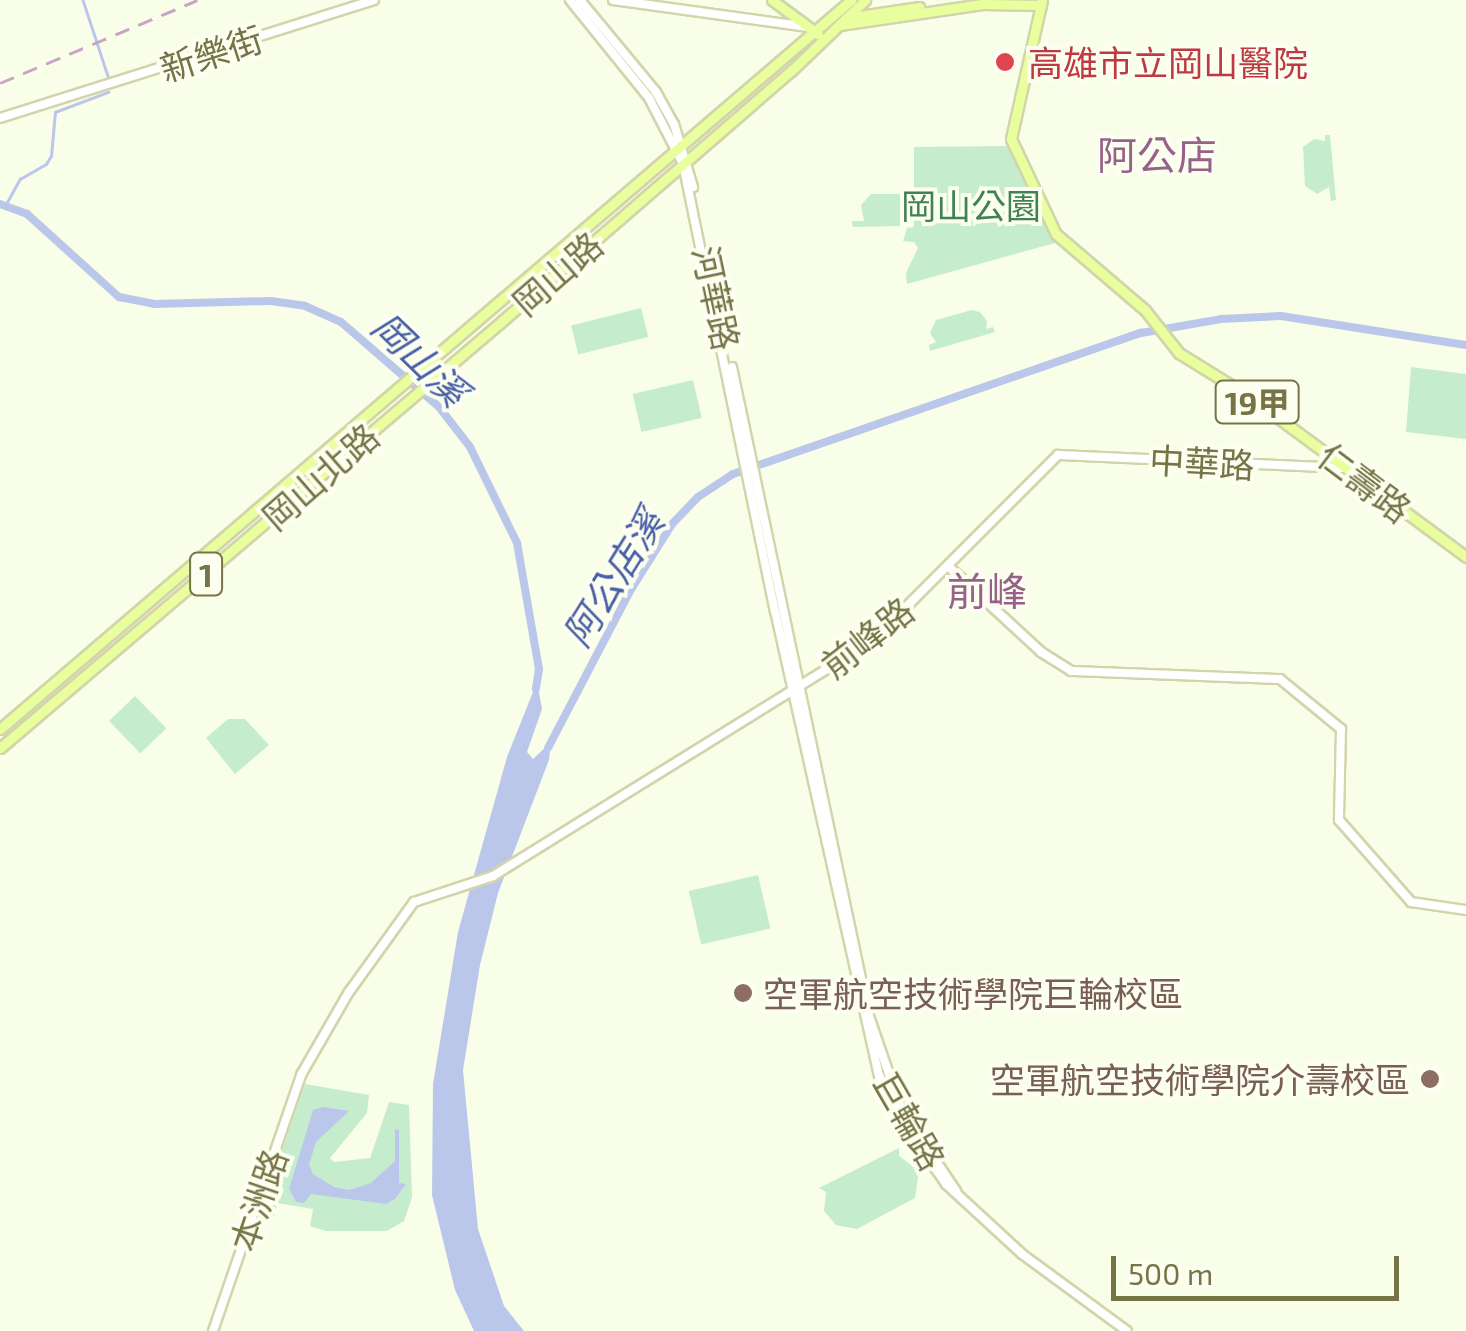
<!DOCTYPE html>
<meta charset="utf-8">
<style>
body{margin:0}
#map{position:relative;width:1466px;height:1331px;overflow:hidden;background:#f9fee8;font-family:"Exo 2","Noto Sans TC",sans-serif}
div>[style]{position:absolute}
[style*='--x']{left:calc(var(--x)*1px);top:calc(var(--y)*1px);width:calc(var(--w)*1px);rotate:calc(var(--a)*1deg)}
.green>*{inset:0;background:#c5edcd;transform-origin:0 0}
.water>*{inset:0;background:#bbc7ea}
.stream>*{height:2.5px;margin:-1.25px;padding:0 1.25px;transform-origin:1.25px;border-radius:1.25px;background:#bbc7ea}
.river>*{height:8px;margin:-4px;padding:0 4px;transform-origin:4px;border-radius:4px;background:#bbc7ea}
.roads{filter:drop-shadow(2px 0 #d3d4aa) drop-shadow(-2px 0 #d3d4aa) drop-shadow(0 2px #d3d4aa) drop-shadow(0 -2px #d3d4aa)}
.secondary>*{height:8px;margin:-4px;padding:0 4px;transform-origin:4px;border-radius:4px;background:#fff}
.primary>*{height:9px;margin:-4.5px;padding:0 4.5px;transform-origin:4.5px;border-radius:4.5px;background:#e9ff9e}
.rail>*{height:2.5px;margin-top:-1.25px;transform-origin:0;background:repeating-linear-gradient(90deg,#caa4c5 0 15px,transparent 0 25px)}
.dots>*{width:28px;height:28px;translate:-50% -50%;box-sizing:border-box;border:5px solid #fcfff0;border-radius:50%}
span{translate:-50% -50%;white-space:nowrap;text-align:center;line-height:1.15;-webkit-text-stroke:8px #fcfff0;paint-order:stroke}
.shield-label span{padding:2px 8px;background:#fcfff0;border:2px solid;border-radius:8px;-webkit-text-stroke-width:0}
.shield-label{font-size:32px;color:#767446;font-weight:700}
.street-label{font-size:35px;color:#767446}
.health-label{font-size:35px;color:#be3a42}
.left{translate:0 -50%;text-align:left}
.park-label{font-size:35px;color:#408254}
.education-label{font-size:35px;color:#785e54}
.right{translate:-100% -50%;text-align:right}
.water-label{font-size:38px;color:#495fa6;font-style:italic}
.quarter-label{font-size:40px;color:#976289}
.scale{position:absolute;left:1111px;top:1256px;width:288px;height:45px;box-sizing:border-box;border:5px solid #767446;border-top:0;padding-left:12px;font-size:30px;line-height:35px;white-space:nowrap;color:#767446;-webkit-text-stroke:8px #fcfff0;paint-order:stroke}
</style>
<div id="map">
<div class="green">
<div style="clip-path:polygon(1325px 135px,1330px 135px,1336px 200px,1331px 201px,1329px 187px,1317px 194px,1305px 186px,1303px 147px,1314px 139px,1325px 141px)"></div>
<div style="clip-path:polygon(1008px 146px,1055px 243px,907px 284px,906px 273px,918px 248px,914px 242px,903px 241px,907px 228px,914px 227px,914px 215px,904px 226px,853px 227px,852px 221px,864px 221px,861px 205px,871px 194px,902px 194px,914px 204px,914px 147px)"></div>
<div style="left:641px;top:308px;width:30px;height:72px;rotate:76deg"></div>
<div style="clip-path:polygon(972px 310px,980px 312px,987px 321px,986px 329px,993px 327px,995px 332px,930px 351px,929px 345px,936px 342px,930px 333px,936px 320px)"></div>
<div style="clip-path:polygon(1411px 367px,1466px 374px,1466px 439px,1406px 432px)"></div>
<div style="left:693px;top:380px;width:39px;height:62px;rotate:77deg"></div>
<div style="left:135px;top:696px;width:45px;height:36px;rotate:46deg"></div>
<div style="clip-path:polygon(228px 719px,245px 719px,269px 745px,235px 774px,206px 738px)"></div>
<div style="left:758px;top:875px;width:55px;height:71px;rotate:77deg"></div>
<div style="clip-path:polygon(305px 1084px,369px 1095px,367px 1113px,330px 1158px,334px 1162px,370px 1158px,389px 1102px,409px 1105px,412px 1197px,404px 1221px,387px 1231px,326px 1231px,310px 1226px,313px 1209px,277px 1203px,274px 1219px,264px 1217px,261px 1212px)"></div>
<div style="clip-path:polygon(899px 1148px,899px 1156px,919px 1171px,915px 1198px,857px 1229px,836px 1225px,824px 1211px,826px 1192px,819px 1188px)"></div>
</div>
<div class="water">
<div style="clip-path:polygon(537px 682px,542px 709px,527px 752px,533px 759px,551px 742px,549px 760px,498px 893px,480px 965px,463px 1070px,478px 1229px,504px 1306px,524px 1331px,474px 1331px,455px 1290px,432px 1195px,433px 1084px,458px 932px,507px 757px)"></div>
<div style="clip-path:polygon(323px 1107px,349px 1111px,316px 1142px,309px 1165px,313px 1174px,334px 1187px,349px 1190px,371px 1183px,395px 1161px,395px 1129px,399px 1130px,399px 1183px,406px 1184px,395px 1199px,386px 1204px,311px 1194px,304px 1203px,296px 1202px,289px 1189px,313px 1110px)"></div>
</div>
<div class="stream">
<div style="--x:83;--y:0;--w:83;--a:71.8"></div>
<div style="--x:6;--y:204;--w:29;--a:-61"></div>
<div style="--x:20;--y:179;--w:30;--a:-30"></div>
<div style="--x:46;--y:164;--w:9;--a:-58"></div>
<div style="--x:51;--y:156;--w:44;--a:-84.8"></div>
<div style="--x:55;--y:112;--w:57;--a:-20.7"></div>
</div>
<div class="river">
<div style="--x:0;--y:204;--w:29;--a:20"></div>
<div style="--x:27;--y:214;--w:124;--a:42.1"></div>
<div style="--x:119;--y:297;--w:36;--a:11"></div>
<div style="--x:154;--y:304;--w:117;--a:-1.5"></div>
<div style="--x:271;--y:301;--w:34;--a:8"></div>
<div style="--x:305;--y:306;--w:39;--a:24"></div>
<div style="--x:341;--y:322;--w:130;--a:40.9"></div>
<div style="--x:439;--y:407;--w:51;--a:52.2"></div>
<div style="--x:470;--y:447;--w:107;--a:63.9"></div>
<div style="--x:517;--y:543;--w:128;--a:80.1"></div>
<div style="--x:539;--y:669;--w:20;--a:99"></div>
<div style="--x:548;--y:748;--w:177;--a:-62.4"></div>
<div style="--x:630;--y:591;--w:79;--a:-57.9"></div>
<div style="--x:672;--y:524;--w:37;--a:-46"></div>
<div style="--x:698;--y:497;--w:42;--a:-33.3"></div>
<div style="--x:733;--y:474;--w:432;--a:-19.1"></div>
<div style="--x:1141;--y:333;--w:81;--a:-9.9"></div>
<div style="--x:1221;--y:319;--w:60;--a:-2.9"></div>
<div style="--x:1281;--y:316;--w:187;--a:8.9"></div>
</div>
<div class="roads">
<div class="secondary">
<div style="--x:570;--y:0;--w:126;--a:51.1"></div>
<div style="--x:649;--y:98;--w:74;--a:62.7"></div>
<div style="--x:683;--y:164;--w:456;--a:78.4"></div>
<div style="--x:775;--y:611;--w:476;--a:77.4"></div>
<div style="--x:879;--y:1075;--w:41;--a:65.3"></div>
<div style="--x:896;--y:1112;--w:88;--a:55.2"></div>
<div style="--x:946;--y:1184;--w:103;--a:42.6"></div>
<div style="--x:1022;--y:1254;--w:130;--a:36.3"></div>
<div style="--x:580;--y:0;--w:119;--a:50.4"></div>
<div style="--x:656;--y:92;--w:37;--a:61"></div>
<div style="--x:674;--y:124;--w:66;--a:73.2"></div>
<div style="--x:613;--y:0;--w:197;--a:7.9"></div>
<div style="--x:0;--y:118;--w:392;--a:-17.5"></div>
<div style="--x:732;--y:367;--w:663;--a:78.08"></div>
<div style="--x:869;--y:1016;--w:98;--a:71"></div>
<div style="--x:901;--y:1109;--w:99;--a:56.1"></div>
<div style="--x:949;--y:567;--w:125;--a:42.7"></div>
<div style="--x:1041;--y:652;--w:36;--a:32"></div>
<div style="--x:1071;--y:671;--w:209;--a:2.2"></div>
<div style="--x:1280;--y:679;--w:79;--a:39.3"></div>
<div style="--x:1341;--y:729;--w:91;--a:91.3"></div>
<div style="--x:1339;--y:820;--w:109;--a:48.7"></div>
<div style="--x:1411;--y:902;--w:56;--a:8.3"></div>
<div style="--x:213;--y:1331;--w:271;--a:-71"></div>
<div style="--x:301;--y:1075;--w:96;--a:-60"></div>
<div style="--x:349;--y:992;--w:111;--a:-54.2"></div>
<div style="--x:414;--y:902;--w:83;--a:-18.2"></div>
<div style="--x:493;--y:876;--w:446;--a:-31.8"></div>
<div style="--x:872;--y:641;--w:263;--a:-45"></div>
<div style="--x:1058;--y:455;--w:288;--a:2.6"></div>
</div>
<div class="primary">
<div style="--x:772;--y:0;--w:57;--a:36.5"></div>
<div style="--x:1042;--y:0;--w:142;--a:102.6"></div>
<div style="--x:1011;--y:139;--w:105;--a:64.7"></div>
<div style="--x:1056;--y:234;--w:117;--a:40.5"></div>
<div style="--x:1145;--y:310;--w:55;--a:51.7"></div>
<div style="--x:1179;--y:353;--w:84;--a:31.8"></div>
<div style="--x:1250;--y:397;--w:269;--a:36.5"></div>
<div style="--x:846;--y:18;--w:74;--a:-8.6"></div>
<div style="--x:840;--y:25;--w:144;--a:-8.4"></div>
<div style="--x:982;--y:4;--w:59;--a:1"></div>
<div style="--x:0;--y:729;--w:1121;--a:-40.58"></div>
<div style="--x:0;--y:748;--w:659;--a:-40.38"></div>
<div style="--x:502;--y:321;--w:382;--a:-40.9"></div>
<div style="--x:791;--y:71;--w:103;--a:-43.8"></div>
</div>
</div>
<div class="rail">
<div style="--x:0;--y:83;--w:214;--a:-22.8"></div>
</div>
<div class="dots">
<div style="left:1005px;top:62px;background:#e0444e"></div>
<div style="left:743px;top:993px;background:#8d6e63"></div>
<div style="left:1430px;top:1079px;background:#8d6e63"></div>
</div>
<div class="shield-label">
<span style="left:1257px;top:402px">19甲</span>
<span style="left:206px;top:574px">1</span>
</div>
<div class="street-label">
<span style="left:211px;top:53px;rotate:-18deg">新樂街</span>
<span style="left:557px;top:273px;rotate:-41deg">岡山路</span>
<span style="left:717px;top:298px;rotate:78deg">河華路</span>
<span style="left:1202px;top:462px;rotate:3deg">中華路</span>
<span style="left:320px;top:476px;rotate:-41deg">岡山北路</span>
<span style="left:1365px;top:482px;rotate:37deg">仁壽路</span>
<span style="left:867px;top:637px;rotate:-38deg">前峰路</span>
<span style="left:910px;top:1121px;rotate:60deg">巨輪路</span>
<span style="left:258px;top:1200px;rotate:-71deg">本洲路</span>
</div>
<div class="health-label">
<span class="left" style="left:1028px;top:62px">高雄市立岡山醫院</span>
</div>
<div class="park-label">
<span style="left:971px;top:205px">岡山公園</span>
</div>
<div class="education-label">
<span class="left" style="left:763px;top:993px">空軍航空技術學院巨輪校區</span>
<span class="right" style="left:1410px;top:1079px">空軍航空技術學院介壽校區</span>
</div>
<div class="water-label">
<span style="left:420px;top:359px;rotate:44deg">岡山溪</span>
<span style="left:613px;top:578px;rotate:-58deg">阿公店溪</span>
</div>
<div class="quarter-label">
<span style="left:1157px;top:154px">阿公店</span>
<span style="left:987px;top:590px">前峰</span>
</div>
<div class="scale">500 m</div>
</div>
